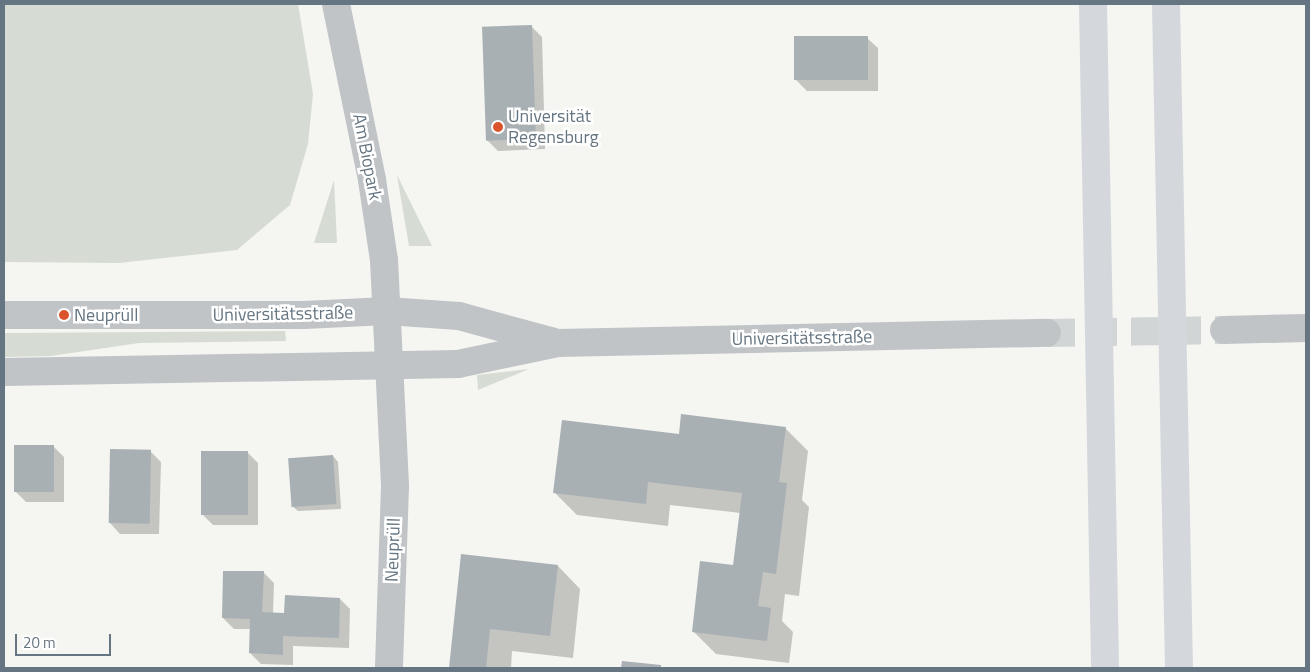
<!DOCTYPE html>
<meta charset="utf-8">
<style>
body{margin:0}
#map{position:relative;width:1310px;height:672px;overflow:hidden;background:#f5f5f2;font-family:"Titillium Web",sans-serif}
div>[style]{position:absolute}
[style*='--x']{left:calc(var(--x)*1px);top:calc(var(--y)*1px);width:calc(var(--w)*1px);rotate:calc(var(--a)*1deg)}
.green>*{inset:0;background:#d6dcd3}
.shadow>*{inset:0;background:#0003}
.building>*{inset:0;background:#a8b0b4;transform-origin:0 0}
.tertiary-tunnel>*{height:28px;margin-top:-14px;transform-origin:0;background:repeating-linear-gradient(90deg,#d1d5d6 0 28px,transparent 0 42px)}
.minor>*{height:28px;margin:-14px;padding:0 14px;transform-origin:14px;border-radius:14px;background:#c0c4c7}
.tertiary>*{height:28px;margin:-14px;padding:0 14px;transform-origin:14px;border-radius:14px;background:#c0c4c7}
.motorway>*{height:28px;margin:-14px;padding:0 14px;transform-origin:14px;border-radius:14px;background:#d4d8dc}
.dots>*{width:14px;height:14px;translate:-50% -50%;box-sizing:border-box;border:2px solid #fff;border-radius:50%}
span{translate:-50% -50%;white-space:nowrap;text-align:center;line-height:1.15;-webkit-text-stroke:5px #fff;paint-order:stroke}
.poi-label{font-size:18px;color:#657581}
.left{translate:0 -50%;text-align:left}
.street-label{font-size:18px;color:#657581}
.frame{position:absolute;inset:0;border:5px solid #657581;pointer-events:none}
.scale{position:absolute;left:15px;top:634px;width:96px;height:22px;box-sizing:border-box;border:2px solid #657581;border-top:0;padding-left:6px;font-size:15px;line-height:18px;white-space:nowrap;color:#657581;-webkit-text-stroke:4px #fff;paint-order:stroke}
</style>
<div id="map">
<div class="green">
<div style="clip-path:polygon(4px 4px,298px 4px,313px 94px,308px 144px,290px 205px,237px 250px,119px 263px,4px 262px)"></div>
<div style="clip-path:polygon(397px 175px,432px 246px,409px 246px)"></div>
<div style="clip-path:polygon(334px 180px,337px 243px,314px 243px)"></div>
<div style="clip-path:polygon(285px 331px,286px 341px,139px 343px,51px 356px,4px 357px,4px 333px)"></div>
<div style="clip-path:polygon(529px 369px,478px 390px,477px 375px)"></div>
</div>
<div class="shadow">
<div style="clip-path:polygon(531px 26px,542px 37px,545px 149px,498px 151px,487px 140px)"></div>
<div style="clip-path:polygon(867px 38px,878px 48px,878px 91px,807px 91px,796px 80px)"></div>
<div style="clip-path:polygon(785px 428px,808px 451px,802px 500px,809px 507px,799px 596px,785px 594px,782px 621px,793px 632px,789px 663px,716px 654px,693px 631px,734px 567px,741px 513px,670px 505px,668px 526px,577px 515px,555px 493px,680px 436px)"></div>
<div style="clip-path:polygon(54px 447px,64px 457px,64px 502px,26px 502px,15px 491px)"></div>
<div style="clip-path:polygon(150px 451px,161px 462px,159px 534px,120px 534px,110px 523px)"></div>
<div style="clip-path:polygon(248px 453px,258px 463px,258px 525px,213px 525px,202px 514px)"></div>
<div style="clip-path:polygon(333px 456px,338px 462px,341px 509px,298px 511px,292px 506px)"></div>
<div style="clip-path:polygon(463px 555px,558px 566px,580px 589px,573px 658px,512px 651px,511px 668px,450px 668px)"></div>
<div style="clip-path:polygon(263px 572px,274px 583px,273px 614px,285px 614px,340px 599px,350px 609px,349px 648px,293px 646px,293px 665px,261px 664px,250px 653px,251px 629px,234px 629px,223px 618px)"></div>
</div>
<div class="building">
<div style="left:532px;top:25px;width:114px;height:50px;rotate:88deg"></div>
<div style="left:868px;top:36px;width:44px;height:74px;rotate:90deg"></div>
<div style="clip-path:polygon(681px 414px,786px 427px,779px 482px,787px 483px,776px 574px,763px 572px,758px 606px,771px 608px,767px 641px,692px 632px,700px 561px,733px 565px,742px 493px,648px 482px,646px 504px,553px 493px,562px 420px,679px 434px)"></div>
<div style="left:14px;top:445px;width:40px;height:47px"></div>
<div style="left:110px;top:449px;width:41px;height:74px;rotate:1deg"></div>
<div style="left:201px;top:451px;width:47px;height:64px"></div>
<div style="left:333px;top:455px;width:49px;height:45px;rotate:86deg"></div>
<div style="clip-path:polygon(461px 554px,558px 565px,550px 636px,490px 629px,486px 668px,449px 668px)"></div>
<div style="clip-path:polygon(223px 571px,264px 571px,262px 612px,284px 613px,285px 595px,340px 598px,339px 638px,283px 636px,283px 655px,249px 653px,250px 619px,222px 618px)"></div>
<div style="clip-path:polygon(622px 661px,661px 665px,661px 668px,621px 668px)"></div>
</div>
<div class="tertiary-tunnel">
<div style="--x:1047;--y:333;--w:177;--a:-1"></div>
</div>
<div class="minor">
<div style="--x:336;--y:4;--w:180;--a:78.4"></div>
<div style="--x:372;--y:180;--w:81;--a:81.5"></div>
<div style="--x:384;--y:260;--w:226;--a:87.2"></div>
<div style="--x:395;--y:486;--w:182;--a:91.9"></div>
</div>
<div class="tertiary">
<div style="--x:4;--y:315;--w:300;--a:0"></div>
<div style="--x:304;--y:315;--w:83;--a:-2.8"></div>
<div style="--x:387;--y:311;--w:72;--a:4"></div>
<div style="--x:459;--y:316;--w:98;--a:15.3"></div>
<div style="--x:1224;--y:330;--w:82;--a:-1.4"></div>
<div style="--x:4;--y:372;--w:454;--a:-1"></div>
<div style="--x:458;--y:364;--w:102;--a:-11.9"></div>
<div style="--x:558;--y:343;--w:489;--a:-1.2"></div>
</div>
<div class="motorway">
<div style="--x:1093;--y:4;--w:664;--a:88.96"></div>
<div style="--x:1166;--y:4;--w:664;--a:88.88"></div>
</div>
<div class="dots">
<div style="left:498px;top:127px;background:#db552c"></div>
<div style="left:64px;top:315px;background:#db552c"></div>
</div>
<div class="poi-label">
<span class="left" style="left:508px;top:127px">Universität<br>Regensburg</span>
<span class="left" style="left:74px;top:315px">Neuprüll</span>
</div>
<div class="street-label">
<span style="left:367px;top:157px;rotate:79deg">Am Biopark</span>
<span style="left:283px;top:314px;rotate:-1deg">Universitätsstraße</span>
<span style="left:802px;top:338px;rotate:-1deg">Universitätsstraße</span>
<span style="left:393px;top:550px;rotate:-88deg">Neuprüll</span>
</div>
<div class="frame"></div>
<div class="scale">20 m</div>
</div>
